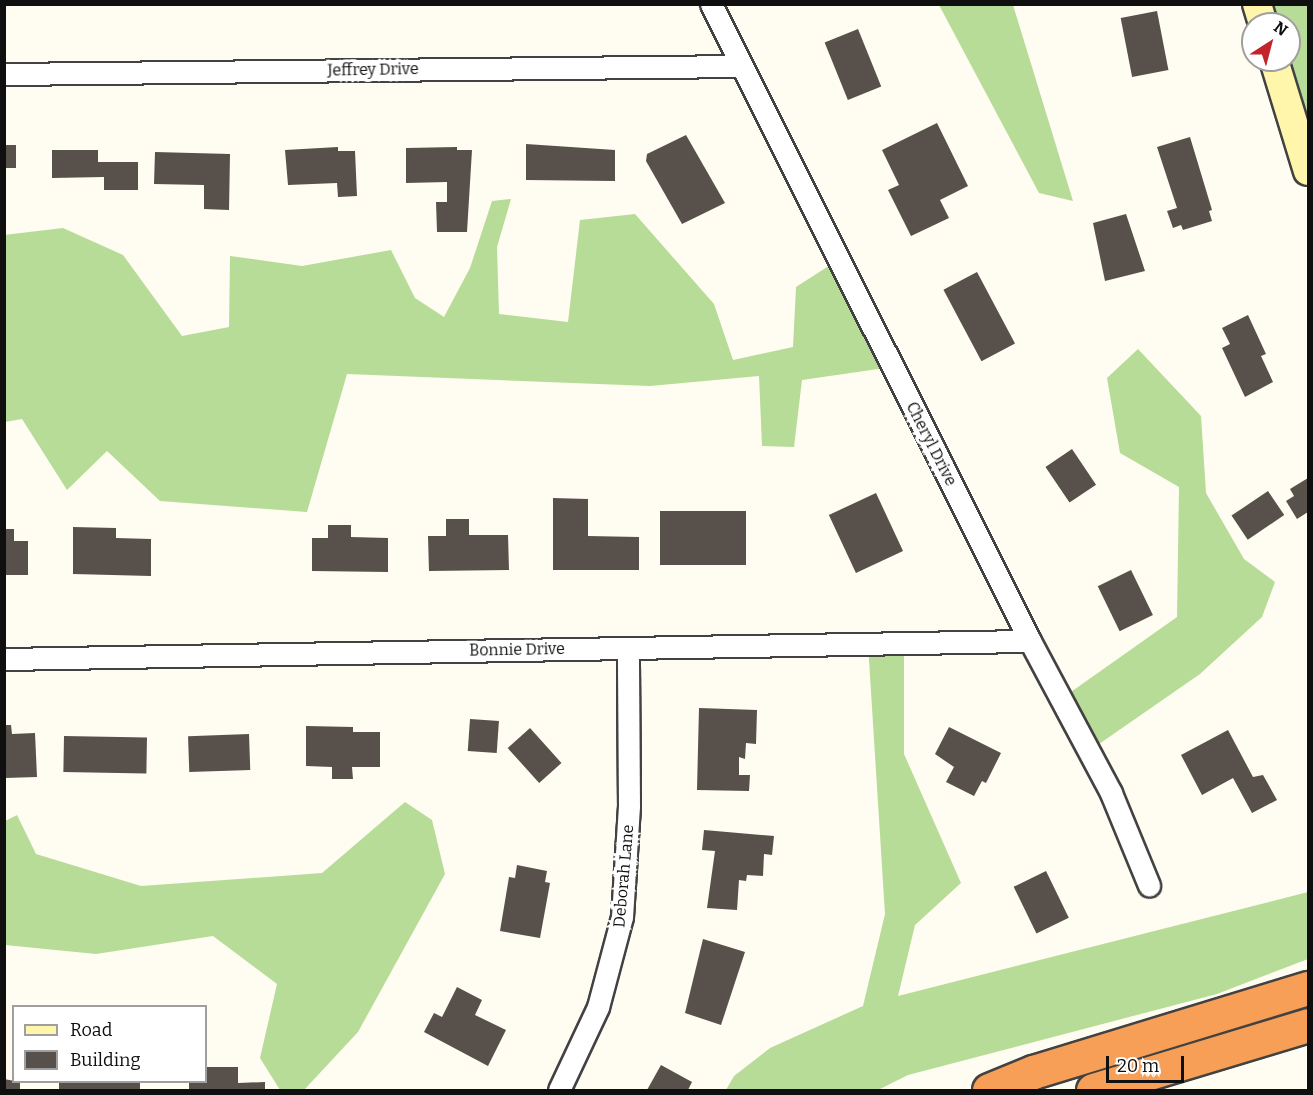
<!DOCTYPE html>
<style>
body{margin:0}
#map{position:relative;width:1313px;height:1095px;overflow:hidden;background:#fffcf1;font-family:Bitter,serif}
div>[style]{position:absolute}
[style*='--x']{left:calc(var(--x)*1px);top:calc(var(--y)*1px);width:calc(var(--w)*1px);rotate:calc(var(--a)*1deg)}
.forest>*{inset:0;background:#b7dc98}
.building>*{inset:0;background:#58504b;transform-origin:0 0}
.roads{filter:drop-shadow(2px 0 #424242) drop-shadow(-2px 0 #424242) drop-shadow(0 2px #424242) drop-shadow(0 -2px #424242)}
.street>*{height:21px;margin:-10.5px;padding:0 10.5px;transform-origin:10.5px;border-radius:10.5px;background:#fff}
.secondary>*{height:28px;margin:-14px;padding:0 14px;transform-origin:14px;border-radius:14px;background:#fff6ac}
.highway>*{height:33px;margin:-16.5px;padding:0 16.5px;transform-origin:16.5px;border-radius:16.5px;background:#f79f56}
span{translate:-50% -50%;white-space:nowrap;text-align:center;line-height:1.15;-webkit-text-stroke:6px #fff;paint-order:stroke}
.street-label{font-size:16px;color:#0f0f0f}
.frame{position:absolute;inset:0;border:6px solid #0f0f0f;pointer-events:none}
.legend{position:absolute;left:12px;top:1005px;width:195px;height:78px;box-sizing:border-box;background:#fff;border:2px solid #9f9f9f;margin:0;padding:8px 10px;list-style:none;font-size:18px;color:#0f0f0f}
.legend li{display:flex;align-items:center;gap:12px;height:30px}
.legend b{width:30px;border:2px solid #9f9f9f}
.north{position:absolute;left:1241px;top:12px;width:60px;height:60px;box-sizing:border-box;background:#fff;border:2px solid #9f9f9f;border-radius:50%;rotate:36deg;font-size:16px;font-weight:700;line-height:24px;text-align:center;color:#0f0f0f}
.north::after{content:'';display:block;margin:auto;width:21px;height:27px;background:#c3232b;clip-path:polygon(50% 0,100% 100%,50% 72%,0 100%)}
.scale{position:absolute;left:1106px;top:1056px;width:78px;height:27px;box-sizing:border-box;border:3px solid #0f0f0f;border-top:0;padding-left:8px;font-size:18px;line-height:21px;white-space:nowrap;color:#0f0f0f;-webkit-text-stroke:4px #fff;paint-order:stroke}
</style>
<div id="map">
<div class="forest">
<div style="clip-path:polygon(939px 5px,1013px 5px,1073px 201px,1039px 193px)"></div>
<div style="clip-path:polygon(1256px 5px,1308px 5px,1308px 185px,1270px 60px,1289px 60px,1289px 24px,1261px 24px)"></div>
<div style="clip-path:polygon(511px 199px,497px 247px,499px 314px,568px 322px,580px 220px,635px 214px,714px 304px,733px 360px,793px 347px,796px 287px,838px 260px,892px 367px,802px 380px,794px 447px,762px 446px,759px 376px,650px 386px,347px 374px,307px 512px,160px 501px,107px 451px,67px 490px,22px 419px,5px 422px,4px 235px,63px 228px,123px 255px,182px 336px,229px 327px,230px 256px,302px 266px,391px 250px,415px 298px,444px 317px,470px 268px,492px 201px)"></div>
<div style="clip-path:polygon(1138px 349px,1201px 416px,1206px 493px,1244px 559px,1275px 582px,1262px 617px,1200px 674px,1089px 751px,1061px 699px,1177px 617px,1179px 487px,1120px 453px,1107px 378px)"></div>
<div style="clip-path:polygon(904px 643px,904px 754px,961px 883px,915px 925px,898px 996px,1308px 892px,1308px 959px,1217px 994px,908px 1075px,878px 1090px,726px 1090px,734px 1076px,770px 1048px,863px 1006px,885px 914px,868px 644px)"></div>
<div style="clip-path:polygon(405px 802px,432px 820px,445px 874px,358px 1032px,304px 1090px,280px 1090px,260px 1058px,277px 984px,213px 936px,96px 954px,5px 945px,5px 821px,17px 815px,36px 854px,141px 886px,322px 873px)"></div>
</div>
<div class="building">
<div style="left:1157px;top:11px;width:60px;height:37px;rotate:79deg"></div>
<div style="left:858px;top:29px;width:62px;height:36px;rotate:68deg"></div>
<div style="clip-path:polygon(937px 123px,968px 186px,940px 200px,949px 218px,911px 236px,888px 190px,899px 185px,882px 150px)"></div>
<div style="clip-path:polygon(686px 135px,725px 203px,682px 224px,646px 161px,647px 154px)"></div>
<div style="clip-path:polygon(1190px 137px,1212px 210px,1209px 211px,1212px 221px,1183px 230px,1181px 225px,1173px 228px,1167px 211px,1177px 208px,1157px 147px)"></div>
<div style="clip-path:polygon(526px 144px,615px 150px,615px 181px,526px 180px)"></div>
<div style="left:4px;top:145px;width:12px;height:23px"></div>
<div style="clip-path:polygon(338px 147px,338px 151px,355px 151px,357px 196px,338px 197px,337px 183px,288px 185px,285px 150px)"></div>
<div style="clip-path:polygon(457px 147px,457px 150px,472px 150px,467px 232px,437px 232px,436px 202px,447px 202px,447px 182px,406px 183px,406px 148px)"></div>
<div style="clip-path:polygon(52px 150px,98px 150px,98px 162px,138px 162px,138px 190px,104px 190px,104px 177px,52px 178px)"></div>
<div style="clip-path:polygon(155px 152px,230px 154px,229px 210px,204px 209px,204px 185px,154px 184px)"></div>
<div style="clip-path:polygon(1126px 214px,1145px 271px,1105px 281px,1093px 223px)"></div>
<div style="left:977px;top:272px;width:81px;height:38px;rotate:62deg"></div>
<div style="clip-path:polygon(1248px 315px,1266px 354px,1261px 356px,1273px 382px,1245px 397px,1222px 348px,1230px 344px,1222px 328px)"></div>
<div style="left:1072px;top:449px;width:43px;height:32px;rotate:56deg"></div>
<div style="clip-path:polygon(1308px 478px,1308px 512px,1297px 519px,1286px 501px,1294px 496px,1290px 489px)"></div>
<div style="left:1268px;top:491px;width:29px;height:44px;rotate:56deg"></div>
<div style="left:876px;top:493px;width:64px;height:52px;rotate:65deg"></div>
<div style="clip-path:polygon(553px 498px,588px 499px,588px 536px,639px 537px,639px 570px,553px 570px)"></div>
<div style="left:660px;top:511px;width:86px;height:54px"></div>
<div style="clip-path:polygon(446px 519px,469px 519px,469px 535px,508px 535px,509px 570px,429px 571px,428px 536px,446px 536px)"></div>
<div style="clip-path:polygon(328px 525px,351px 525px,351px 537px,388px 538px,388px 572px,312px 571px,312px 538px,328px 538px)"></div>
<div style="clip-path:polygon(73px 527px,116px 528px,116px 538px,151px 539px,151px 576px,73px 574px)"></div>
<div style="clip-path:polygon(4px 529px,14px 529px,14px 541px,28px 541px,28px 575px,4px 575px)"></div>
<div style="left:1131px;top:570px;width:50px;height:37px;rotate:64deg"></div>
<div style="clip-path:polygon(699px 708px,757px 710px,756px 744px,746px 743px,745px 759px,739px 757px,739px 775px,750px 775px,749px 791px,697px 790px)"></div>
<div style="left:470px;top:719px;width:29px;height:32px;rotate:4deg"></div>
<div style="clip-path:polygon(4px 725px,11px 725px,12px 734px,35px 733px,37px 777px,5px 778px)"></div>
<div style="clip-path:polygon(306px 726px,353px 727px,353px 732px,380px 732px,380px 767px,352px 767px,353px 779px,332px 779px,332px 767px,306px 766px)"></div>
<div style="clip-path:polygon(949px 727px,1001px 753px,986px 783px,982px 781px,974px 796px,946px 782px,954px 767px,935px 754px)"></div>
<div style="left:530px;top:728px;width:47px;height:30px;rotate:48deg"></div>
<div style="clip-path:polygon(1228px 730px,1253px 777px,1263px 775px,1277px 800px,1252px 813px,1233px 778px,1202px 795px,1181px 755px)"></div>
<div style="left:249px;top:734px;width:36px;height:61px;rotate:88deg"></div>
<div style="left:64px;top:736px;width:83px;height:36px;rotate:1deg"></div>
<div style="clip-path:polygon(704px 830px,774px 836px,772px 855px,764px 854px,763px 876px,747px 875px,746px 881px,739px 880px,737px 910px,707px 908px,715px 851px,702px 850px)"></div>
<div style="clip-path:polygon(517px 865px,547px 871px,545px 882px,550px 883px,540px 938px,500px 931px,509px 877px,515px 878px)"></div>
<div style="left:1046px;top:871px;width:52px;height:36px;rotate:64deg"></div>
<div style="clip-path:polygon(703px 939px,745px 952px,721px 1025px,685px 1013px)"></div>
<div style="clip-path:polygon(457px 987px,482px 1000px,475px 1015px,506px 1030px,488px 1066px,424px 1032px,434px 1013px,442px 1017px)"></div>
<div style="clip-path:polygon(661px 1065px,692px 1082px,688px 1090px,647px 1090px)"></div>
<div style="clip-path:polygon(206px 1067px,238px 1067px,238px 1083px,265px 1082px,265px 1090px,189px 1090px,189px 1082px,206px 1082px)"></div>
<div style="clip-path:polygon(4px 1079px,20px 1082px,20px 1090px,4px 1090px)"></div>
<div style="left:59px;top:1082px;width:81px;height:8px"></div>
</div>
<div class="roads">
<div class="street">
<div style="--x:711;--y:4;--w:712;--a:63.4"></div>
<div style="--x:1030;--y:641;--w:172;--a:61.9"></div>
<div style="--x:1111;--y:793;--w:100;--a:67.6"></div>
<div style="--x:4;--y:74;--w:737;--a:-0.62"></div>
<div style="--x:4;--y:659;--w:1026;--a:-1.01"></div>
<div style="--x:559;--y:1090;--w:92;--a:-64.8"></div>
<div style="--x:598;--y:1007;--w:93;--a:-75.1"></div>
<div style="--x:622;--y:917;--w:111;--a:-86.4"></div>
<div style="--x:629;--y:806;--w:157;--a:-90.4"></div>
</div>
<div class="secondary">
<div style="--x:1257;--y:4;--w:21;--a:73"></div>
<div style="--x:1274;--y:60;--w:116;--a:73"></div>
</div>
<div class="highway">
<div style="--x:989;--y:1090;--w:48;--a:-22.2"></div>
<div style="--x:1033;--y:1072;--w:288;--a:-17"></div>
<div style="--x:1093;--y:1090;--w:225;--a:-16.8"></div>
</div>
</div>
<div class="street-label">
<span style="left:373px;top:70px;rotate:-1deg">Jeffrey Drive</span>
<span style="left:931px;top:444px;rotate:63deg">Cheryl Drive</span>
<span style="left:517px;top:650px;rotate:-1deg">Bonnie Drive</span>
<span style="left:624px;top:876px;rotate:-85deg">Deborah Lane</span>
</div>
<div class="frame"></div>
<ul class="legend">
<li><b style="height:8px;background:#fff6ac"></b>Road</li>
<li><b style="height:16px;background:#58504b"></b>Building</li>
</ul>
<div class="north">N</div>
<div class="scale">20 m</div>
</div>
